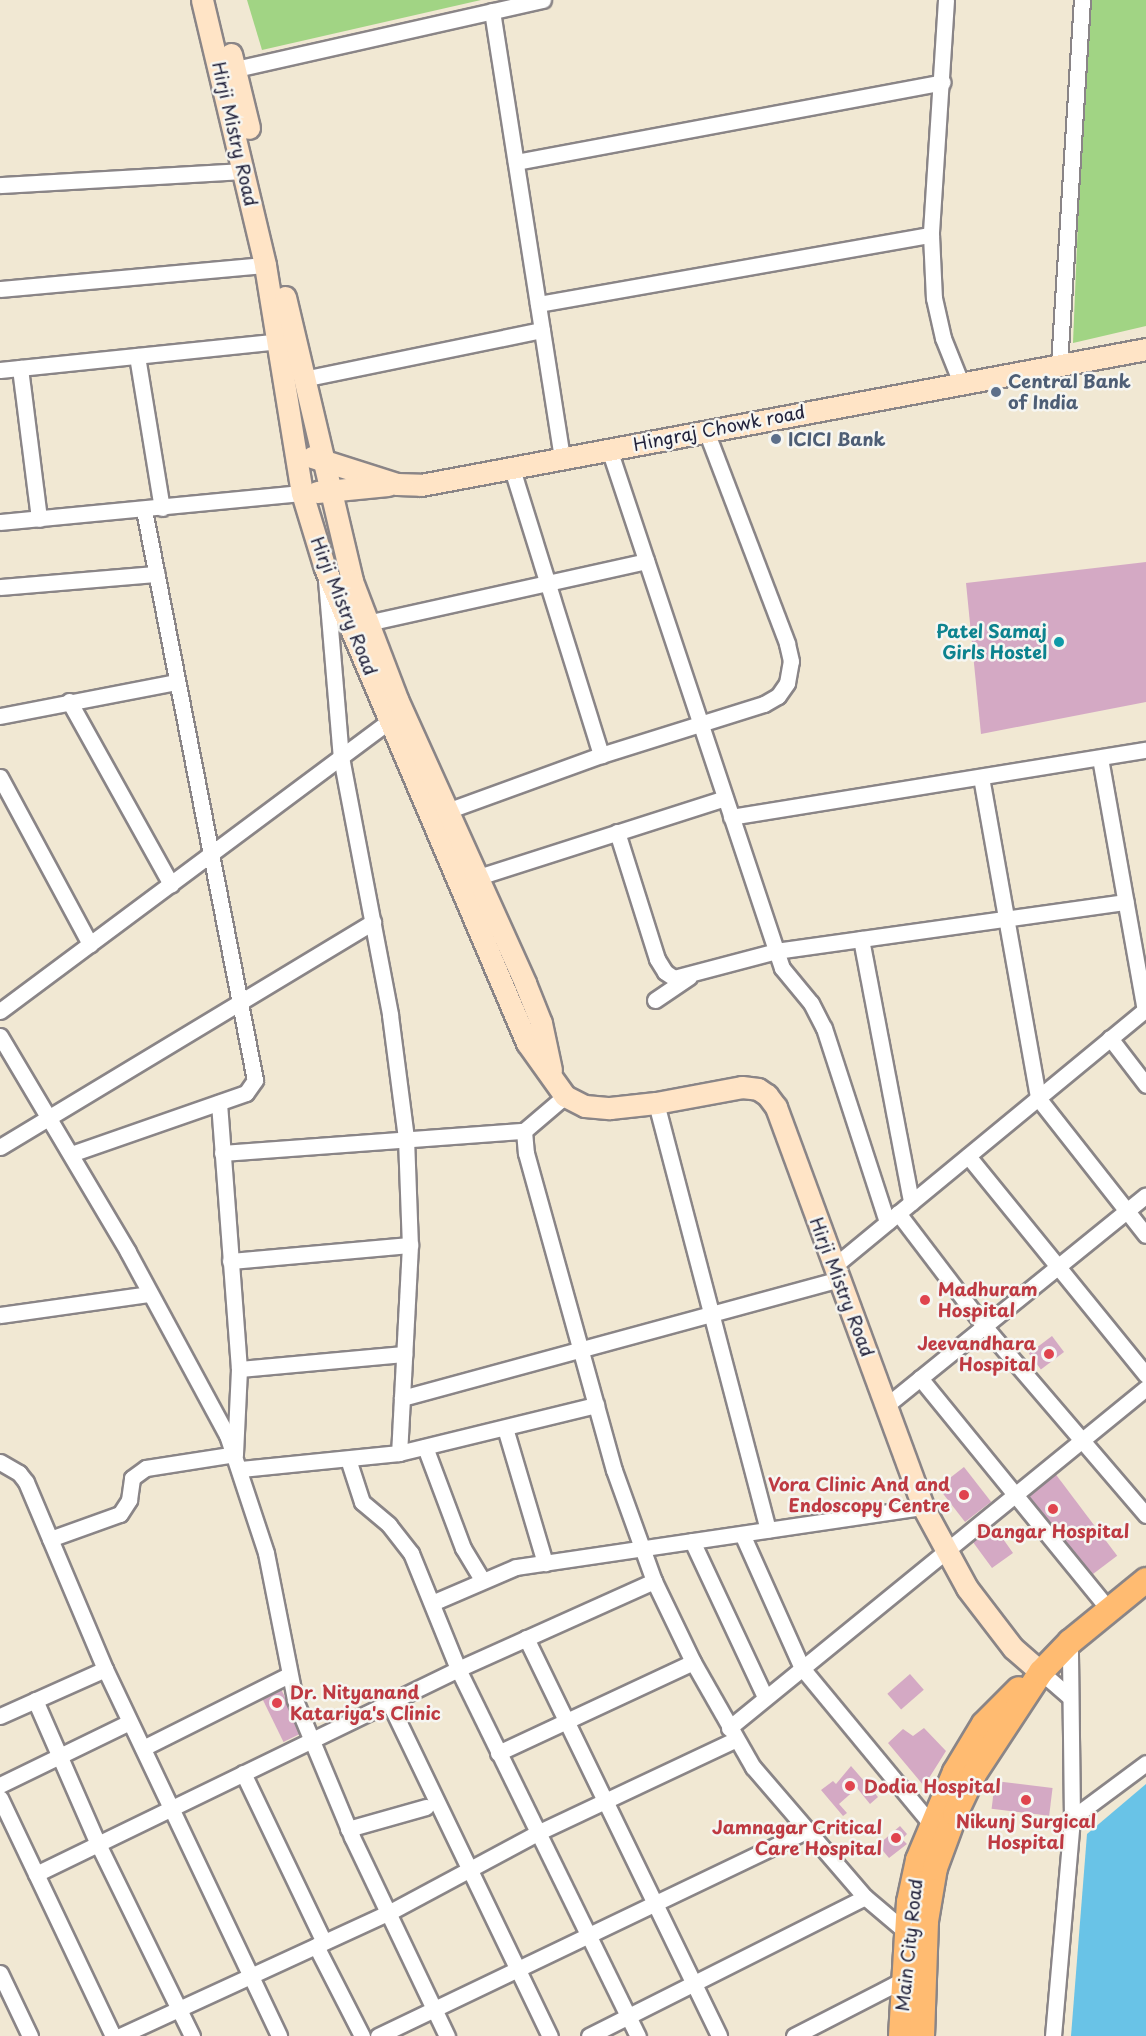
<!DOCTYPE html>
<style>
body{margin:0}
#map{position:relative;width:1146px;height:2036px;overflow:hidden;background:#f1e8d3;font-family:"Playpen Sans",sans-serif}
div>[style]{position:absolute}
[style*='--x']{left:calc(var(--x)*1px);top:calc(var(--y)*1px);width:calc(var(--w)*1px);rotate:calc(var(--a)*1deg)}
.green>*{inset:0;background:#a1d484}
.water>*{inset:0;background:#69c3e7}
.building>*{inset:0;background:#d4a9c4;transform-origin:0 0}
.roads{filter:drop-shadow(2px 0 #8a8587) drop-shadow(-2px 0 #8a8587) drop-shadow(0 2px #8a8587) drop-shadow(0 -2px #8a8587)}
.street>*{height:15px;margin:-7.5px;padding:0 7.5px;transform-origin:7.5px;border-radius:7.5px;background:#fff}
.secondary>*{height:21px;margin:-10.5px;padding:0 10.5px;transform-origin:10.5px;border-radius:10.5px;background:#ffe4c6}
.primary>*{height:24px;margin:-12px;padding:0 12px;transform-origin:12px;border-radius:12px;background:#ffbb71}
.dots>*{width:16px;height:16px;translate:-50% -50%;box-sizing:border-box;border:3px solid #f6f6f2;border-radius:50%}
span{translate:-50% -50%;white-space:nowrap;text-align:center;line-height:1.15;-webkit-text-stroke:5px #f6f6f2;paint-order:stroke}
.street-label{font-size:18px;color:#22223b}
.service-label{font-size:18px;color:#4e5e75;font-weight:700}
.left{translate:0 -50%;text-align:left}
.culture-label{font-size:18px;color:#0d838f;font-weight:700}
.right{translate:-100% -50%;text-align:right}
.health-label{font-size:18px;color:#be3a42;font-weight:700}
</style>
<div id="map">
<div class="green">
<div style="clip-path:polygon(247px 0,481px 0,262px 50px)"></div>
<div style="clip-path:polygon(1087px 0,1146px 0,1146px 326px,1073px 343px)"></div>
</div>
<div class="water">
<div style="clip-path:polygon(1146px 1784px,1146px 2036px,1071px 2036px,1087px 1834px)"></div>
</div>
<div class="building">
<div style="clip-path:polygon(1146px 562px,1146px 702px,981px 734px,966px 583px)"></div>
<div style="left:1052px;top:1336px;width:20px;height:29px;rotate:53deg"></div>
<div style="left:964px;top:1467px;width:44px;height:33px;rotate:52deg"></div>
<div style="left:1054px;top:1472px;width:105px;height:39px;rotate:53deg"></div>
<div style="clip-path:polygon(986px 1520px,996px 1540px,1001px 1536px,1013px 1553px,992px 1568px,967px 1534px)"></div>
<div style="left:910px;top:1674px;width:21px;height:30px;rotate:49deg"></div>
<div style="left:280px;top:1687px;width:51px;height:21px;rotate:64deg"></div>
<div style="clip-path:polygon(924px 1728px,946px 1751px,924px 1786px,888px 1743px,903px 1729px,913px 1736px)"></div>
<div style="clip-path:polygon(851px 1766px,878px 1797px,870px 1804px,857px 1788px,839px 1804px,847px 1813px,843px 1816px,821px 1790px,833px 1781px,836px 1784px)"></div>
<div style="left:995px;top:1781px;width:58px;height:28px;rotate:7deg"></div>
<div style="clip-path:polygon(900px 1826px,907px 1834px,902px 1839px,907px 1844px,889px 1858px,878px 1845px)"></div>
</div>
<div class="roads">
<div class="street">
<div style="--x:946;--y:0;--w:235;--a:93.7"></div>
<div style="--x:931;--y:235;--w:63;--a:87.3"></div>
<div style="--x:934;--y:298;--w:41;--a:77.3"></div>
<div style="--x:943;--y:338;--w:48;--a:68.2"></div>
<div style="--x:492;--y:11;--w:452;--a:81.1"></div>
<div style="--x:227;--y:71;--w:324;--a:-12.7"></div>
<div style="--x:516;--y:162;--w:434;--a:-10.6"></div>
<div style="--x:0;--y:185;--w:245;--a:-3.3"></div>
<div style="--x:0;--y:289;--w:266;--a:-5.2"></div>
<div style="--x:538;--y:304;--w:399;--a:-10"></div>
<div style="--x:137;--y:356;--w:154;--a:80.7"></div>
<div style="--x:1059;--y:365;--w:366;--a:-86.4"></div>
<div style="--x:20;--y:368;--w:152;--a:82.8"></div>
<div style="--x:0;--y:370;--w:281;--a:-5.9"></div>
<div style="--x:303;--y:379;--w:244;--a:-11.6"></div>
<div style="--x:609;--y:449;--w:547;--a:71.57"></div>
<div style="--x:782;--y:968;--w:45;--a:50.4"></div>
<div style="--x:811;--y:1003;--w:28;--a:63"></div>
<div style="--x:824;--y:1028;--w:204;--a:72"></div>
<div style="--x:512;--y:469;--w:300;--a:72.7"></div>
<div style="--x:0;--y:522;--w:303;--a:-5.5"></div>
<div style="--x:326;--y:580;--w:178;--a:85.2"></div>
<div style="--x:341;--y:757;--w:263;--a:79.2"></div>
<div style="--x:390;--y:1015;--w:124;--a:82.6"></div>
<div style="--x:406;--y:1138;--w:107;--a:87.9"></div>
<div style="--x:410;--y:1245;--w:208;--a:93"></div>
<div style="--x:0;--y:587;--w:157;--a:-4.8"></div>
<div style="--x:367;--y:623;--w:286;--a:-12.5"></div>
<div style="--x:69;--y:701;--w:210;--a:60.9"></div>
<div style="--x:0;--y:716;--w:180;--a:-10.9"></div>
<div style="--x:1100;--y:758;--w:256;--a:79.9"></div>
<div style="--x:0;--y:777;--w:190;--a:61.7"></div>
<div style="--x:981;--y:777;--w:326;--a:79.9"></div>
<div style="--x:1038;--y:1098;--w:174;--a:51.8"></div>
<div style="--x:447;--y:811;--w:164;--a:-20"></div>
<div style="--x:601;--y:755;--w:171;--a:-17.4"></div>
<div style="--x:764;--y:704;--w:16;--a:-30"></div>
<div style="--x:778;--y:696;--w:16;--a:-55"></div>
<div style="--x:787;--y:683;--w:22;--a:-80"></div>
<div style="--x:791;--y:661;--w:18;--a:-103"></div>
<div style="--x:787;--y:643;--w:227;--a:-110.9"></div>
<div style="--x:731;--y:817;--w:420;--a:-9.2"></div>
<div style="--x:617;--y:832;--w:133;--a:72.5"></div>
<div style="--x:657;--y:959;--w:15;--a:58"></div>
<div style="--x:665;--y:972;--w:11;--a:34"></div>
<div style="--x:674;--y:978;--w:106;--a:-14.8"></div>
<div style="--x:776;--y:951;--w:353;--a:-8"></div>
<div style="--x:478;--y:877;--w:259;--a:-17.7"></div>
<div style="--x:861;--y:939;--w:268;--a:79.2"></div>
<div style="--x:655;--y:1000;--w:41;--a:-34.1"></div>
<div style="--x:0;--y:1011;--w:487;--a:-36.7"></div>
<div style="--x:0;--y:1036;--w:251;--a:59.3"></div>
<div style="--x:128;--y:1252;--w:208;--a:61.6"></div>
<div style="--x:227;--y:1435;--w:124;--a:71.7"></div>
<div style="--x:266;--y:1553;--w:150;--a:78.8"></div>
<div style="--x:295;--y:1700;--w:148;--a:67.4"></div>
<div style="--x:352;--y:1837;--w:221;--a:64.5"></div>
<div style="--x:1110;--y:1038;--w:59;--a:52.5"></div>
<div style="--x:565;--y:1096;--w:54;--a:139.5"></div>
<div style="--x:524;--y:1131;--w:22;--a:85"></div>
<div style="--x:526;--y:1153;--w:329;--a:74.5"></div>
<div style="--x:614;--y:1470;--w:118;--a:70.2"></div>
<div style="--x:654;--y:1581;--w:90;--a:64.3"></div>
<div style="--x:693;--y:1662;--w:121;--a:60.3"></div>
<div style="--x:753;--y:1767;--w:172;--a:49.3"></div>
<div style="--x:865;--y:1897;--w:60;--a:40.3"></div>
<div style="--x:656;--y:1103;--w:441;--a:75.3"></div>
<div style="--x:0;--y:1147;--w:436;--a:-31.1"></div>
<div style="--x:222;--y:1153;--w:303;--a:-4.2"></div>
<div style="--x:71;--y:1154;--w:185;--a:-19.2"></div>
<div style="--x:246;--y:1093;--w:16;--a:-55"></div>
<div style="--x:255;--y:1080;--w:581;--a:-101.02"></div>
<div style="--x:968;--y:1156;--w:282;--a:50.9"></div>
<div style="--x:898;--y:1213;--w:142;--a:52.7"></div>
<div style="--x:984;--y:1326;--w:249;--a:49.4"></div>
<div style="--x:230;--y:1261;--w:181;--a:-5.1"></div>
<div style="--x:833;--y:1267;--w:406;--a:-39.5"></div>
<div style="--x:0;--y:1315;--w:151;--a:-8"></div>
<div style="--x:239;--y:1369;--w:166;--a:-5.2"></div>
<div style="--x:920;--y:1378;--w:299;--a:50.8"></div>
<div style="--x:402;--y:1398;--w:451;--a:-15.2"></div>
<div style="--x:887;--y:1405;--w:333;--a:-39"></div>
<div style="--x:505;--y:1428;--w:141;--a:73.5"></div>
<div style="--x:425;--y:1447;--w:108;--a:69.4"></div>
<div style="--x:463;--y:1548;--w:37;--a:59"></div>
<div style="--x:348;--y:1459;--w:45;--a:72"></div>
<div style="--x:362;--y:1502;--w:35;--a:40"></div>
<div style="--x:389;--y:1525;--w:36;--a:52"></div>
<div style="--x:411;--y:1553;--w:125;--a:67.9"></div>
<div style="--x:458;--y:1669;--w:409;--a:63.9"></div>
<div style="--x:0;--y:1462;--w:22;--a:30"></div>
<div style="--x:19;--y:1473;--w:11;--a:52"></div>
<div style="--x:26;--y:1482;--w:203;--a:67.1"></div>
<div style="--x:105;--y:1669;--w:406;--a:64.6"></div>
<div style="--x:241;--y:1469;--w:159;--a:-5.8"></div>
<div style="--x:399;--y:1453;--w:203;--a:-13.7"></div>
<div style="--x:742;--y:1534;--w:147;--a:65.9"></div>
<div style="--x:802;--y:1668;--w:202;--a:50.4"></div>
<div style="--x:50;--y:1539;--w:74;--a:-19.7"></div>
<div style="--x:120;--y:1514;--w:17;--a:-57"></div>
<div style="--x:129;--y:1500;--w:22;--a:-82"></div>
<div style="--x:132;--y:1478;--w:17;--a:-36"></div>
<div style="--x:146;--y:1468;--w:90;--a:-8.9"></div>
<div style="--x:235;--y:1454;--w:85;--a:-87.3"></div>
<div style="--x:239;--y:1369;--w:267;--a:-94.3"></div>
<div style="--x:692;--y:1541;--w:172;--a:64.9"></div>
<div style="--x:432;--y:1603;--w:91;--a:-23.2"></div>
<div style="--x:516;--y:1567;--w:411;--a:-8.4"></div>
<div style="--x:526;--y:1638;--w:442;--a:64.1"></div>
<div style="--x:1041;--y:1672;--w:37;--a:41"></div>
<div style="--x:35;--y:1700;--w:157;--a:66.4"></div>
<div style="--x:98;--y:1844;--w:214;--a:63.9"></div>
<div style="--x:389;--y:1702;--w:371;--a:64.3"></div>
<div style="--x:0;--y:1716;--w:115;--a:-24.1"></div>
<div style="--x:729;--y:1728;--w:538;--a:-39.19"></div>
<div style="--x:143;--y:1748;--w:163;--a:-26.6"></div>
<div style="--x:498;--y:1753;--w:215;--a:-25"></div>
<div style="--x:243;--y:1773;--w:187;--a:64.4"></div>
<div style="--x:0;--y:1785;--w:144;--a:-25.9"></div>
<div style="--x:0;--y:1798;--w:263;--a:64.6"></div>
<div style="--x:1072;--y:1818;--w:92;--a:-36.6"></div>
<div style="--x:348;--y:1829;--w:81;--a:-15.8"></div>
<div style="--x:36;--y:1874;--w:469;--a:-25.9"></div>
<div style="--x:458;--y:1669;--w:215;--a:-24.2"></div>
<div style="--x:316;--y:1946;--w:101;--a:62.9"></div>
<div style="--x:0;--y:1973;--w:70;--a:64.5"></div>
<div style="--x:120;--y:2036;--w:295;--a:-24.7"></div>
<div style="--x:388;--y:1913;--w:169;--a:-28.2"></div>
<div style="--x:537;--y:1833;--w:219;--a:-25.2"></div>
<div style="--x:378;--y:2036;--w:477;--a:-25.6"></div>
<div style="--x:589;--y:2036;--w:309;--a:-26.7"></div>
<div style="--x:794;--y:2036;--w:123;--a:-27.2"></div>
<div style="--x:1053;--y:2036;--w:219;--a:-85"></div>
<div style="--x:1072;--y:1818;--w:176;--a:-90.7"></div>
</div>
<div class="secondary">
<div style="--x:202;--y:0;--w:272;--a:76.6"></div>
<div style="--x:265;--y:265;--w:231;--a:80.8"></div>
<div style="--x:302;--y:493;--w:78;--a:73"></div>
<div style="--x:325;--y:568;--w:516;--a:66.96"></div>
<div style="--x:527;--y:1043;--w:65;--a:54.4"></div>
<div style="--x:565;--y:1096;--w:22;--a:27"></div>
<div style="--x:585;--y:1106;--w:25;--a:5"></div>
<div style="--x:610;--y:1108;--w:46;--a:-6.2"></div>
<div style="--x:656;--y:1103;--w:87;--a:-10.5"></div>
<div style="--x:742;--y:1087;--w:16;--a:7"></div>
<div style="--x:758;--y:1089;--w:11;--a:34"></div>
<div style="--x:767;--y:1095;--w:15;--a:53"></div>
<div style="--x:776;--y:1107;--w:426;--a:69.8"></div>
<div style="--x:923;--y:1507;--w:92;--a:61.5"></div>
<div style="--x:967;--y:1588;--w:76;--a:52.5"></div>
<div style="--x:1013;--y:1648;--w:37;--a:41"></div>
<div style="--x:231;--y:54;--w:76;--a:76.3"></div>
<div style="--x:285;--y:297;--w:292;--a:76.7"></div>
<div style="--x:352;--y:581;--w:126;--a:69.1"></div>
<div style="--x:397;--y:699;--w:312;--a:65.7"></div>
<div style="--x:525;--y:983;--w:43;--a:68.2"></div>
<div style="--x:541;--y:1023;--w:48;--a:78"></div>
<div style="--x:312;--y:457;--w:89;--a:17.6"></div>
<div style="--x:397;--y:484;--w:24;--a:2"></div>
<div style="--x:421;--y:485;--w:738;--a:-10.62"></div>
<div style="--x:317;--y:492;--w:71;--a:-5.6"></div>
</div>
<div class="primary">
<div style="--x:901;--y:2036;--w:134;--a:-86.6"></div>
<div style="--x:909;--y:1902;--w:43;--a:-77.9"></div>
<div style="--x:918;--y:1860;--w:95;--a:-67.2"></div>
<div style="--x:955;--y:1772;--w:56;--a:-58.9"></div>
<div style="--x:984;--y:1724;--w:49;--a:-45"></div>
<div style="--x:922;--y:2036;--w:115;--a:-88"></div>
<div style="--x:926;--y:1921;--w:54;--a:-80.4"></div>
<div style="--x:935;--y:1868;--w:58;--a:-69.7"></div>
<div style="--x:955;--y:1814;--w:44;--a:-64.6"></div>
<div style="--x:974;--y:1774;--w:122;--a:-56.7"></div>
<div style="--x:1041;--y:1672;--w:42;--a:-46"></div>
<div style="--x:1070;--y:1642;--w:98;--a:-39.2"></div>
</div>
</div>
<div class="dots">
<div style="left:996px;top:392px;background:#5c6f8a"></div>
<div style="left:776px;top:439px;background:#5c6f8a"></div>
<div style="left:1059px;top:642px;background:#0f9aa8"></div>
<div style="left:925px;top:1300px;background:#e0444e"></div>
<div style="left:1049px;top:1354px;background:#e0444e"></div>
<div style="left:964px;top:1495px;background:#e0444e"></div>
<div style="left:1053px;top:1509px;background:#e0444e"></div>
<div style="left:277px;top:1703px;background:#e0444e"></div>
<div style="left:850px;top:1786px;background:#e0444e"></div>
<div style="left:1026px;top:1800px;background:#e0444e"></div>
<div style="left:896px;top:1838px;background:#e0444e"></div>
</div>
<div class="street-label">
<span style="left:235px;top:134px;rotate:77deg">Hirji Mistry Road</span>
<span style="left:719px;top:428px;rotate:-11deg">Hingraj Chowk road</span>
<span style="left:344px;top:606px;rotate:68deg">Hirji Mistry Road</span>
<span style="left:842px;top:1287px;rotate:69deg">Hirji Mistry Road</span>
<span style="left:909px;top:1945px;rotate:-84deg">Main City Road</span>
</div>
<div class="service-label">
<span class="left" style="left:1008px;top:392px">Central Bank<br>of India</span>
<span class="left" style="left:788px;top:439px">ICICI Bank</span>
</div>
<div class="culture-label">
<span class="right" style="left:1047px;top:642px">Patel Samaj<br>Girls Hostel</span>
</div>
<div class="health-label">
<span class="left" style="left:938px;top:1300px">Madhuram<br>Hospital</span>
<span class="right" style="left:1036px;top:1354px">Jeevandhara<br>Hospital</span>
<span class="right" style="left:950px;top:1495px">Vora Clinic And and<br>Endoscopy Centre</span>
<span style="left:1053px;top:1531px">Dangar Hospital</span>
<span class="left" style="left:290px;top:1703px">Dr. Nityanand<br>Katariya's Clinic</span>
<span class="left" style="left:864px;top:1786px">Dodia Hospital</span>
<span style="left:1026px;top:1832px">Nikunj Surgical<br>Hospital</span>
<span class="right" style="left:882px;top:1838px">Jamnagar Critical<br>Care Hospital</span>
</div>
</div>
